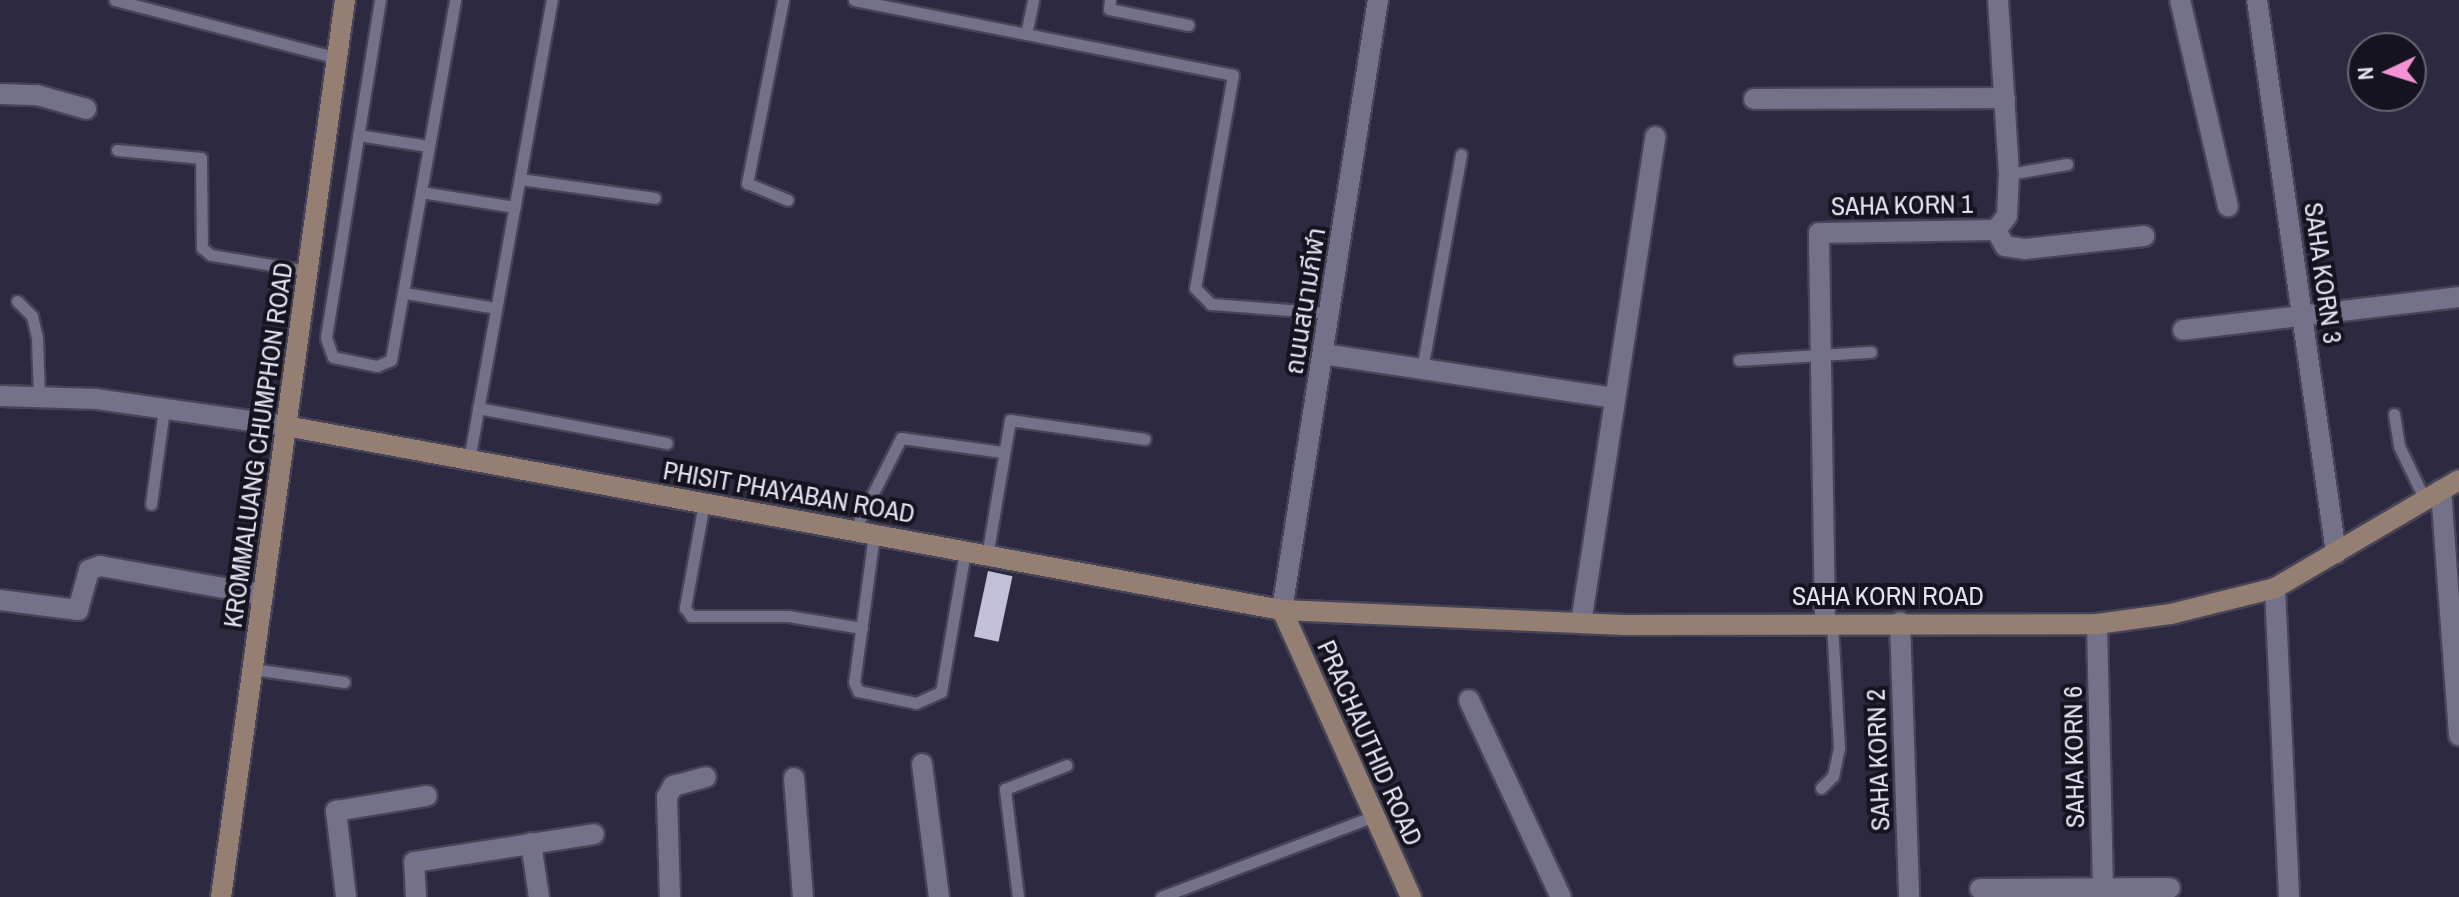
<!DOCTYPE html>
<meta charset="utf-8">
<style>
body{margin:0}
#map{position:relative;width:2459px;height:897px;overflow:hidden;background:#2d2940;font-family:"Archivo Narrow","Noto Sans Thai",sans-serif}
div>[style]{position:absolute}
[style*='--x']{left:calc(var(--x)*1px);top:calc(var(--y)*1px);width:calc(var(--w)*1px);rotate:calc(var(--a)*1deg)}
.building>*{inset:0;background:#c3c0dc;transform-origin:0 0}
.roads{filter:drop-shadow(2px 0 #474457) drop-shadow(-2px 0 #474457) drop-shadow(0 2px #474457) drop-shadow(0 -2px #474457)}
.lane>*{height:11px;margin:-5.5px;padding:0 5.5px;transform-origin:5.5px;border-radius:5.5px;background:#74718a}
.street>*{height:20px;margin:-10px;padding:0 10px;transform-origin:10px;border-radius:10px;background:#74718a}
.secondary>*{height:20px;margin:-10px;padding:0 10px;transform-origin:10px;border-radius:10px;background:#947f72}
span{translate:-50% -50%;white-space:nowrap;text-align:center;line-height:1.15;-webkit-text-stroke:8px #15141e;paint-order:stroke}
.street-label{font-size:26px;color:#e4e2f1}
.north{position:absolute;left:2347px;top:32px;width:80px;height:80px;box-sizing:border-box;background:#15141e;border:2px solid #686672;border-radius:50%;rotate:266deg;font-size:22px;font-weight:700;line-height:32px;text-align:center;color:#e4e2f1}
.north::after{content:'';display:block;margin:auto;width:28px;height:36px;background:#f491d4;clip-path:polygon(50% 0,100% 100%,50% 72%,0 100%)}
</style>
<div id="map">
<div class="building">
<div style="left:988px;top:571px;width:25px;height:67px;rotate:12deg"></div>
</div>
<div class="roads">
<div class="lane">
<div style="--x:115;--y:0;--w:229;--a:14.6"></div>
<div style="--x:380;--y:0;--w:342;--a:99.1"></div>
<div style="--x:326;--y:338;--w:20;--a:70"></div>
<div style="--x:333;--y:357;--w:45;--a:11.6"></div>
<div style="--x:377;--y:366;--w:15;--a:-23"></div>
<div style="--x:391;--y:360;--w:366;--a:-79.9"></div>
<div style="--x:783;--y:0;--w:187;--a:101.1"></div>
<div style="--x:747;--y:183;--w:44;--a:22.5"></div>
<div style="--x:854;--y:0;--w:386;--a:11.2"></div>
<div style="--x:1233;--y:75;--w:216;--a:100.1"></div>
<div style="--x:1195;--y:288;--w:23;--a:45"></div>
<div style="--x:1211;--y:304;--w:118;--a:4.4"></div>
<div style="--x:1110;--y:0;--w:9;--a:96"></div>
<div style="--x:1109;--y:9;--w:81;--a:11.4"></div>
<div style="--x:1026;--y:34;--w:35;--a:-78"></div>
<div style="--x:358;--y:135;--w:71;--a:8.9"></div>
<div style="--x:117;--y:150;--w:84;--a:5.4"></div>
<div style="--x:201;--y:158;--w:90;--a:89.4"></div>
<div style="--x:202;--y:248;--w:11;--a:38"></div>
<div style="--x:211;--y:255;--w:99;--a:9.3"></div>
<div style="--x:2009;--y:174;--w:59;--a:-9.8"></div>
<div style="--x:520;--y:179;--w:136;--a:8"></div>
<div style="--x:421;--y:192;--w:95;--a:9.1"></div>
<div style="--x:405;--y:293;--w:92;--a:9.4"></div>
<div style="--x:17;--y:301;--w:21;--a:45"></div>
<div style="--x:32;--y:316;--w:22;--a:77"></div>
<div style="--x:37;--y:337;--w:60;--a:88.1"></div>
<div style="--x:1739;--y:360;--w:132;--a:-3.5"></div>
<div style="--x:1422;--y:369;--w:218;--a:-79.7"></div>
<div style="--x:478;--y:408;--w:192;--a:10.5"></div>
<div style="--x:2394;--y:414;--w:32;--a:81"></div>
<div style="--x:2399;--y:446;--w:60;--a:64.3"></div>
<div style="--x:469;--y:460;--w:467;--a:-79.8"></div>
<div style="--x:704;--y:503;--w:107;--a:100.3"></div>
<div style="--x:685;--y:608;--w:10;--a:53"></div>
<div style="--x:691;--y:616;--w:97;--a:0"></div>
<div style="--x:788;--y:616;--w:75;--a:9.2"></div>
<div style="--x:151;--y:504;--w:96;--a:-82.2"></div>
<div style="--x:854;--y:531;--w:104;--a:-63.2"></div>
<div style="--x:901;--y:438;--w:102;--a:7.9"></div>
<div style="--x:874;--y:535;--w:148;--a:97.7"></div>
<div style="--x:854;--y:682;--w:10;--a:66"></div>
<div style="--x:858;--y:691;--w:59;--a:11.7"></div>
<div style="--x:916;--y:703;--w:27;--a:-24"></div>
<div style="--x:941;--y:692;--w:142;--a:-80.3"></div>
<div style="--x:987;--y:556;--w:138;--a:-80.4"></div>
<div style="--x:1010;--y:420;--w:136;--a:8"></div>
<div style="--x:253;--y:669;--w:92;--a:8.1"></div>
<div style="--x:1821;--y:788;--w:17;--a:-45"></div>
<div style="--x:1833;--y:776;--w:29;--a:-78"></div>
<div style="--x:1839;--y:748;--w:126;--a:-93.2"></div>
<div style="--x:1018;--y:897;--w:109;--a:-96.9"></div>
<div style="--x:1005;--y:789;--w:66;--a:-21.2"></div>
<div style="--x:1161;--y:897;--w:228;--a:-20.8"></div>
</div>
<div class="street">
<div style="--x:2180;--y:0;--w:212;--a:76.9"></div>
<div style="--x:2257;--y:0;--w:559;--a:81.87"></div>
<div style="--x:0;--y:94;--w:37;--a:2"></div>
<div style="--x:37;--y:95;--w:51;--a:15.9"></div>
<div style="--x:1754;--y:99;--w:251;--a:-0.2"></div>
<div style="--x:1996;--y:230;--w:18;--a:61"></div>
<div style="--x:2005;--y:246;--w:20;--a:9"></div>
<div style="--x:2025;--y:249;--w:120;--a:-6.2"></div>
<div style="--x:2183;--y:330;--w:278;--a:-6.8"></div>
<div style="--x:1323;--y:354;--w:295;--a:8.6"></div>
<div style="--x:0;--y:396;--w:96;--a:1.8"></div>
<div style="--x:96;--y:399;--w:192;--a:8.1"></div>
<div style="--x:2441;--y:490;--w:246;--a:85.8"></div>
<div style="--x:2275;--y:588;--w:309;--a:87.4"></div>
<div style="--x:0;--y:600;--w:79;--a:7.3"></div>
<div style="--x:78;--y:610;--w:41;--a:-74.6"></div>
<div style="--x:89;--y:570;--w:12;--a:-20"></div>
<div style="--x:100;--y:566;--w:166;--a:10.1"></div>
<div style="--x:1282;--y:610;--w:618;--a:-81.06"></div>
<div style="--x:1825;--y:620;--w:387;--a:-90.9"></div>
<div style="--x:1819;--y:233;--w:177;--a:-1"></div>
<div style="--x:1996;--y:230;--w:18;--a:-52"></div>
<div style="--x:2007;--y:216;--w:42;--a:-87.3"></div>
<div style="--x:2009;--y:174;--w:174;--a:-93.6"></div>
<div style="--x:1900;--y:622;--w:275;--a:88.1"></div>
<div style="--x:1581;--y:623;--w:492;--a:-81.3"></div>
<div style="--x:2097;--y:624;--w:265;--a:88.7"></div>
<div style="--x:1469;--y:700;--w:217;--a:65"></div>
<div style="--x:922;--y:764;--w:134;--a:82.7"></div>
<div style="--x:794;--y:778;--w:119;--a:85.7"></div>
<div style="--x:531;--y:843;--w:55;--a:81.6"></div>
<div style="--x:1980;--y:889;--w:190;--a:-0.3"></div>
<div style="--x:346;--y:897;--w:87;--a:-96.6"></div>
<div style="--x:336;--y:811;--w:92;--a:-9.4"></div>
<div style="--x:416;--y:897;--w:35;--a:-93"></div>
<div style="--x:414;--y:862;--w:182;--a:-8.8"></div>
<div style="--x:670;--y:897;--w:100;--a:-91.7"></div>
<div style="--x:667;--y:797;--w:13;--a:-61"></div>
<div style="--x:673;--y:786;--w:34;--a:-15"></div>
</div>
<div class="secondary">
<div style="--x:286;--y:426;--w:1013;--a:10.47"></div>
<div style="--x:1282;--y:610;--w:342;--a:2.5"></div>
<div style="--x:1624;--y:625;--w:473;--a:-0.1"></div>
<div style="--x:2097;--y:624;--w:75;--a:-7.7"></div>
<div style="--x:2171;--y:614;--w:107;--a:-14"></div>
<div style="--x:2275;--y:588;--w:213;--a:-30.4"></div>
<div style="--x:1282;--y:610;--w:315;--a:65.8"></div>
<div style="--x:221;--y:897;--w:906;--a:-82.13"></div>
</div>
</div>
<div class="street-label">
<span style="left:1902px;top:205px;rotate:-1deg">SAHA KORN 1</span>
<span style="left:2323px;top:273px;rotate:82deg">SAHA KORN 3</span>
<span style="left:1305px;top:301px;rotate:-81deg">ถนนสนามกีฬา</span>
<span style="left:258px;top:445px;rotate:-82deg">KROMMALUANG CHUMPHON ROAD</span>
<span style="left:789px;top:492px;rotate:10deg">PHISIT PHAYABAN ROAD</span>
<span style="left:1888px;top:596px">SAHA KORN ROAD</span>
<span style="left:1370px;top:743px;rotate:66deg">PRACHAUTHID ROAD</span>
<span style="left:2074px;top:757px;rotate:-91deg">SAHA KORN 6</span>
<span style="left:1878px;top:760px;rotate:-92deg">SAHA KORN 2</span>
</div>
<div class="north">N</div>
</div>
